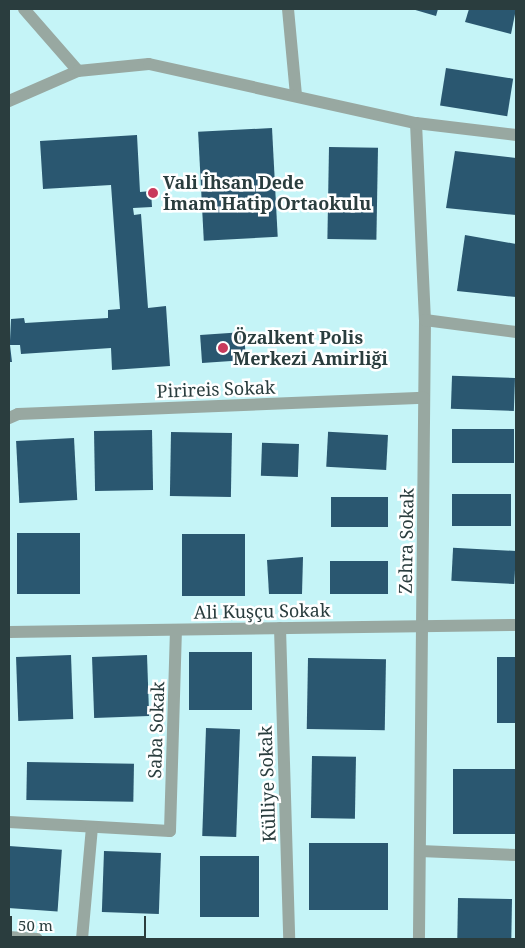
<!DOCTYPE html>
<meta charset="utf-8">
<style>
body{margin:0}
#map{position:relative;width:525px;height:948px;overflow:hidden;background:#c5f4f7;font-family:"Noto Serif",serif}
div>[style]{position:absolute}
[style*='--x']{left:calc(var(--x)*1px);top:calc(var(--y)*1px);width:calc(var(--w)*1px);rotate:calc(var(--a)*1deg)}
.building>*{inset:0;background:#2a5770;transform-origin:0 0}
.minor>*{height:12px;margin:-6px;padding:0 6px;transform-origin:6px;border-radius:6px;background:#98a8a1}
.dots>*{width:14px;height:14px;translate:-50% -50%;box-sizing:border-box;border:2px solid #fff;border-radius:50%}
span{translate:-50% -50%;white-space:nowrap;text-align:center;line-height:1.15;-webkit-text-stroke:5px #fff;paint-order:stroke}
.poi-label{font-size:18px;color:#2a3d3e;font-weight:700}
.left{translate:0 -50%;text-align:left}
.street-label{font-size:18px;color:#2a3d3e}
.frame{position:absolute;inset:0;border:10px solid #2a3d3e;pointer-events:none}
.scale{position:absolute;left:10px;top:916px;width:136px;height:22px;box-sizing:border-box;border:2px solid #2a3d3e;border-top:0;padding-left:6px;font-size:15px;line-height:18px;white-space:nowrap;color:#2a3d3e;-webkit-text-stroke:4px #fff;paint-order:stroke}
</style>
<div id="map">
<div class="building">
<div style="clip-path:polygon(412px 9px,438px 9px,436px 16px)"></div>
<div style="clip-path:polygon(469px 9px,516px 9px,511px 34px,465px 22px)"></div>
<div style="left:446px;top:68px;width:68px;height:38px;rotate:9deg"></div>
<div style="left:272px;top:128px;width:109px;height:74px;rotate:87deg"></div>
<div style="clip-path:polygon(137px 135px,140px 192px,151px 191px,152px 207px,133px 208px,134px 215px,141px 214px,148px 308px,166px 306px,170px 366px,112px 370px,111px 348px,21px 354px,20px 345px,10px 345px,12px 362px,9px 362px,11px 319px,24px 318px,25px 323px,108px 318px,108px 310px,120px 309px,111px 185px,43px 189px,40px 141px)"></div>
<div style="left:329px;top:147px;width:49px;height:92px;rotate:1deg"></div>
<div style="clip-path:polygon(455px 151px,516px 158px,516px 215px,446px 208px)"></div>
<div style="clip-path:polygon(465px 235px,516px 244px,516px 297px,457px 291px)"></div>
<div style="left:244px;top:332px;width:28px;height:44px;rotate:86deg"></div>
<div style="left:515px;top:378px;width:33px;height:63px;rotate:92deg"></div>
<div style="left:514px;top:429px;width:34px;height:62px;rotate:90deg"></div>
<div style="left:152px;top:430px;width:60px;height:58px;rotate:89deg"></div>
<div style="left:232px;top:433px;width:64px;height:61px;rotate:91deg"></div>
<div style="left:388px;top:435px;width:35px;height:60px;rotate:93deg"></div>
<div style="left:74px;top:438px;width:62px;height:58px;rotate:87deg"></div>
<div style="left:299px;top:444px;width:33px;height:37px;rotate:92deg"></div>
<div style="left:511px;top:494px;width:32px;height:59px;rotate:90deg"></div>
<div style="left:331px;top:497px;width:57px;height:30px"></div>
<div style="left:80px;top:533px;width:61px;height:63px;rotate:90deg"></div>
<div style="left:245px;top:534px;width:62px;height:63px;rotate:90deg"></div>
<div style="left:516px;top:551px;width:33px;height:63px;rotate:93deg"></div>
<div style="clip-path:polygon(303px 557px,302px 594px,269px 594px,267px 560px)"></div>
<div style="left:330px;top:561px;width:58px;height:33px"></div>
<div style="left:189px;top:652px;width:63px;height:58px"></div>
<div style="left:71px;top:655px;width:64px;height:55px;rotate:88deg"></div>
<div style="left:147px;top:655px;width:61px;height:55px;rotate:88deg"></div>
<div style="left:516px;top:657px;width:66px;height:19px;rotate:90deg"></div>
<div style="left:308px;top:658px;width:78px;height:71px;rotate:1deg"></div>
<div style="left:206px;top:728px;width:34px;height:108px;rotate:2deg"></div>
<div style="left:312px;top:756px;width:44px;height:62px;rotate:1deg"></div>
<div style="left:27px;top:762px;width:107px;height:38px;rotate:1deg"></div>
<div style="left:453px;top:769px;width:63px;height:65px"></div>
<div style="left:309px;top:843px;width:79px;height:67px"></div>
<div style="left:9px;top:846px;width:53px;height:62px;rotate:4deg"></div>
<div style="left:104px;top:851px;width:57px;height:61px;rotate:2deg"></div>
<div style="left:200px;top:856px;width:59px;height:61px"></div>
<div style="left:512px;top:899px;width:40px;height:54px;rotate:91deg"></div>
</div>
<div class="minor">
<div style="--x:24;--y:9;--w:82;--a:48.9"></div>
<div style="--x:288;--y:9;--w:87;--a:84.7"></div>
<div style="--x:9;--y:101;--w:75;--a:-23.5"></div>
<div style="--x:78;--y:71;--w:71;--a:-5.6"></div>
<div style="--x:149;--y:64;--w:273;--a:12.5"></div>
<div style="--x:416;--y:123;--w:197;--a:87.4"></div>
<div style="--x:425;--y:320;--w:619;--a:90.56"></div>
<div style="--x:416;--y:123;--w:101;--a:6.8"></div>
<div style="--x:425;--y:320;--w:92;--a:7.5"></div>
<div style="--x:9;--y:418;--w:10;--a:-24"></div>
<div style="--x:18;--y:414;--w:406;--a:-2.3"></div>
<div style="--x:280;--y:628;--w:311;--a:88.3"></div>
<div style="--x:9;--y:632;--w:507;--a:-0.79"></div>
<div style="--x:9;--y:822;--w:161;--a:3.2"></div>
<div style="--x:170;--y:831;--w:201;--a:-88.3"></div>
<div style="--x:420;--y:851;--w:96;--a:2.4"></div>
<div style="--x:9;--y:937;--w:28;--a:4"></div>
<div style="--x:82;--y:939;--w:112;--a:-84.9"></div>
</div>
<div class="dots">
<div style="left:153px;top:193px;background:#c93a5c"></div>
<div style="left:223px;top:348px;background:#c93a5c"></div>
</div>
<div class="poi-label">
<span class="left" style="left:163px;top:193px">Vali İhsan Dede<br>İmam Hatip Ortaokulu</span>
<span class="left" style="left:233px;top:348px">Özalkent Polis<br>Merkezi Amirliği</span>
</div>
<div class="street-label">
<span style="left:216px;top:389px;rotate:-2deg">Pirireis Sokak</span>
<span style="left:406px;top:541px;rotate:-89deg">Zehra Sokak</span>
<span style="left:262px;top:611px;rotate:-1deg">Ali Kuşçu Sokak</span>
<span style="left:156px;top:730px;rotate:-88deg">Saba Sokak</span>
<span style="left:267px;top:784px;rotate:-92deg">Külliye Sokak</span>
</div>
<div class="frame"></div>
<div class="scale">50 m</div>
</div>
